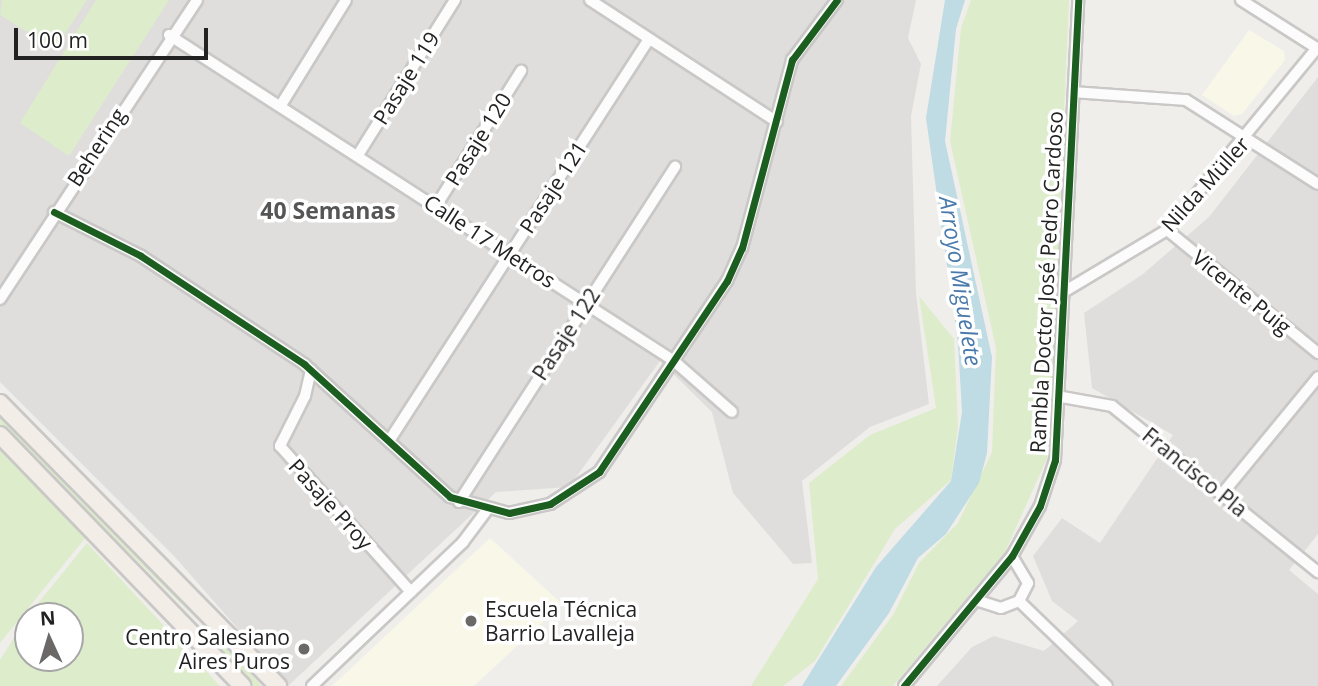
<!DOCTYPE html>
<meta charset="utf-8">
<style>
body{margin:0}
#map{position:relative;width:1318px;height:686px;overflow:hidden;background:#f0eeeb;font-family:"Open Sans",sans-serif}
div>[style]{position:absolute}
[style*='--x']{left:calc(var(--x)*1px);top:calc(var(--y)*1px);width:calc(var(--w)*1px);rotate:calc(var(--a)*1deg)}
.residential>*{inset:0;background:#dfdedc}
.education>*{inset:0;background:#f8f7e8}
.grass>*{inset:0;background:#ddeccb}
.water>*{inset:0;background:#bfdbe3}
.roads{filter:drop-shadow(2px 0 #c9c8c7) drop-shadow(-2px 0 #c9c8c7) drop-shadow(0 2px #c9c8c7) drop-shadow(0 -2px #c9c8c7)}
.street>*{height:10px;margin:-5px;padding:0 5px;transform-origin:5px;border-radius:5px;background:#fdfcfc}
.primary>*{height:16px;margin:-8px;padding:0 8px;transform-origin:8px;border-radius:8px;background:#f3ede7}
.cycleway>*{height:7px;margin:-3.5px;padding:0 3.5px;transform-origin:3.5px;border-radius:3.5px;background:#1b5e20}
.dots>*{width:19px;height:19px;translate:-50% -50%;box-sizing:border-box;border:4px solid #fff;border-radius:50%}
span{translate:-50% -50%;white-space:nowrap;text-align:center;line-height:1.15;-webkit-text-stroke:7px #fff;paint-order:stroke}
.street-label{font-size:21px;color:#222}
.poi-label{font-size:21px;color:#222}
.left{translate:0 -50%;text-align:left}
.right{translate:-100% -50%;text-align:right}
.neighbourhood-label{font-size:23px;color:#555;font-weight:700}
.water-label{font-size:23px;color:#4a7aab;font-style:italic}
.north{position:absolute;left:14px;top:602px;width:70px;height:70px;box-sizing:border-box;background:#fff;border:2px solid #a7a7a7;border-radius:50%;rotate:356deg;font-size:19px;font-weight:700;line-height:28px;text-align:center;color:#222}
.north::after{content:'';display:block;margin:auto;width:24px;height:32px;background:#6a6968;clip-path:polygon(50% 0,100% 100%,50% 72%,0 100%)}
.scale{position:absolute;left:14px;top:28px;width:194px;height:32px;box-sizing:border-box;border:4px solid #222;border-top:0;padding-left:9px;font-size:21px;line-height:24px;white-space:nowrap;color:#222;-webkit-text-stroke:5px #fff;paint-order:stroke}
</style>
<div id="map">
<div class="residential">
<div style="clip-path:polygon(0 0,916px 0,908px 38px,921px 64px,911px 116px,916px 293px,929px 404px,870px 427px,802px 481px,812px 563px,793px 564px,733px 493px,712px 412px,660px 361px,569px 487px,496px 492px,288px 686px,175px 557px,0 382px)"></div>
<div style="clip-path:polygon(1318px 77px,1318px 534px,1289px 570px,1318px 594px,1318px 686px,937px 686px,972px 647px,994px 636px,1044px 651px,1078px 621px,1052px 601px,1033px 556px,1062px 518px,1100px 543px,1173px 435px,1092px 388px,1084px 313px,1143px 274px,1209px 217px)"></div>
</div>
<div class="education">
<div style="clip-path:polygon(1249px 30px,1284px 51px,1285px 60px,1242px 114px,1234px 116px,1202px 95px)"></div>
<div style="clip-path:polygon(490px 538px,562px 604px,474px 686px,332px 686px)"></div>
</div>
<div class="grass">
<div style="clip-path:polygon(2px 0,87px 0,55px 49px,0 15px)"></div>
<div style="clip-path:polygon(96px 0,169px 0,69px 156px,20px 123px)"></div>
<div style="clip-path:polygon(971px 0,1069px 0,1049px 454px,1005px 552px,893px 686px,841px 686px,893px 615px,919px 563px,958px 523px,992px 452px,996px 348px,950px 141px,961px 28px)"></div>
<div style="clip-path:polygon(919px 296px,954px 339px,958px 427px,951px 480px,895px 529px,815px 661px,783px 686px,751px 686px,818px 579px,809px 483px,870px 435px,936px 408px)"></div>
<div style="clip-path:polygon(0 415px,101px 515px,197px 620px,0 425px)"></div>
<div style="clip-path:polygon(0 450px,86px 537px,0 643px)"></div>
<div style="clip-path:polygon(evenodd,87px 543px,220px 686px,0 686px,0 660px,26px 618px,87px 543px,28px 616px,70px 616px,70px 658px,28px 658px,28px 616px)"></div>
<div style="clip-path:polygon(218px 640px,262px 686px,253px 686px,214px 644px)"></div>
</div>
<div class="water">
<div style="clip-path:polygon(945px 0,965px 0,956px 29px,945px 141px,992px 357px,987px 453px,979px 483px,946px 534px,918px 558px,889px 613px,836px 686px,802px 686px,876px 567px,951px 481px,962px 412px,958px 343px,926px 118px)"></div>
</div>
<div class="roads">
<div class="street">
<div style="--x:590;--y:0;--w:223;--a:33.1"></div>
<div style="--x:1241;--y:0;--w:91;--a:32.5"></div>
<div style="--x:169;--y:35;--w:601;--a:32.84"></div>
<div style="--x:674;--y:361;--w:77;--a:41.3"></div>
<div style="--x:1074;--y:92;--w:112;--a:4.1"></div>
<div style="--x:1186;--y:100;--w:156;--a:32.5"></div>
<div style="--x:281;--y:105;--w:123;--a:-58.2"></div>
<div style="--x:358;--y:155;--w:183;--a:-58"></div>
<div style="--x:436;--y:206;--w:160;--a:-57.8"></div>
<div style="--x:54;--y:212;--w:97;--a:26.8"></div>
<div style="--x:141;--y:256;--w:196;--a:33.5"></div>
<div style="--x:304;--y:364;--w:197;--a:42.3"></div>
<div style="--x:450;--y:497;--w:61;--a:15.2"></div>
<div style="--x:509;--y:513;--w:42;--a:-12.4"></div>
<div style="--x:550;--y:504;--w:59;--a:-33.1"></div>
<div style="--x:599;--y:472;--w:230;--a:-56.2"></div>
<div style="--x:727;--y:281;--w:36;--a:-66"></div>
<div style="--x:742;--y:248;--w:195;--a:-75.1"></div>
<div style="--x:792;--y:60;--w:75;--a:-53.1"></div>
<div style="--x:1167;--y:230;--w:195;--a:39.2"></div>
<div style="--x:1067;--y:290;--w:117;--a:-31"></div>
<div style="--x:1167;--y:230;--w:236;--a:-50.5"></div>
<div style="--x:0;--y:299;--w:358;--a:-56.6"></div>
<div style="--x:311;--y:370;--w:27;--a:103"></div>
<div style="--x:305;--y:396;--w:56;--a:116.6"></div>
<div style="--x:280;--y:446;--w:196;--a:48.1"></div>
<div style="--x:1062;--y:397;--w:51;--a:10.2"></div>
<div style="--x:1112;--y:406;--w:265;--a:38.9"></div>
<div style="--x:389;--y:441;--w:479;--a:-57.1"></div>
<div style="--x:1222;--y:494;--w:151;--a:-50.6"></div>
<div style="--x:459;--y:502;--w:399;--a:-57.2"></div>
<div style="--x:976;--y:600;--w:26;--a:18"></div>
<div style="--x:1001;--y:608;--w:19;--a:-21"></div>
<div style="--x:1019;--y:601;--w:20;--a:-63"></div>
<div style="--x:1028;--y:583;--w:31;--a:-121"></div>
<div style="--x:1019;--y:601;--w:122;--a:44"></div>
<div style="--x:312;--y:686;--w:209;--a:-43.6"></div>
<div style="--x:463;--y:542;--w:39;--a:-53"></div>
<div style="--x:904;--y:686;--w:169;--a:-50.3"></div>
<div style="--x:1012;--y:556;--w:57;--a:-60.8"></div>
<div style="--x:1040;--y:506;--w:48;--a:-71.9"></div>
<div style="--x:1055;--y:460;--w:461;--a:-87.1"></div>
</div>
<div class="primary">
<div style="--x:0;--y:403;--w:397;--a:45.5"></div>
<div style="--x:0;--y:435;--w:349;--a:46"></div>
</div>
</div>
<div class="cycleway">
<div style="--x:54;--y:212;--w:97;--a:26.8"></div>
<div style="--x:141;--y:256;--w:196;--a:33.5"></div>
<div style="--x:304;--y:364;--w:197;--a:42.3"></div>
<div style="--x:450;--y:497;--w:61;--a:15.2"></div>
<div style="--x:509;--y:513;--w:42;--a:-12.4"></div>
<div style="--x:550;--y:504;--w:59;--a:-33.1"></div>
<div style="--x:599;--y:472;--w:230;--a:-56.2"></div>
<div style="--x:727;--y:281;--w:36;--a:-66"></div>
<div style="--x:742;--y:248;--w:195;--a:-75.1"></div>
<div style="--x:792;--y:60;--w:75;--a:-53.1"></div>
<div style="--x:904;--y:686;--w:169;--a:-50.3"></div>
<div style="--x:1012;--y:556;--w:57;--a:-60.8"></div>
<div style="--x:1040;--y:506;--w:48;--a:-71.9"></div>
<div style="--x:1055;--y:460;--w:461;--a:-87.1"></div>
</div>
<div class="dots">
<div style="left:471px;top:621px;background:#6a6968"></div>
<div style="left:304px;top:649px;background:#6a6968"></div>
</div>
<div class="street-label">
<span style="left:406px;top:78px;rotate:-58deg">Pasaje 119</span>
<span style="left:478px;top:139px;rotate:-58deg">Pasaje 120</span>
<span style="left:96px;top:147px;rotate:-57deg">Behering</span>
<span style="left:1205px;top:184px;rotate:-48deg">Nilda Müller</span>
<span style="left:553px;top:187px;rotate:-57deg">Pasaje 121</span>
<span style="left:490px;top:241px;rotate:33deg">Calle 17 Metros</span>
<span style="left:1046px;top:282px;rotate:-87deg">Rambla Doctor José Pedro Cardoso</span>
<span style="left:1242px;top:292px;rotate:39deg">Vicente Puig</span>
<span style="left:566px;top:334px;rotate:-57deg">Pasaje 122</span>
<span style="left:1195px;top:472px;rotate:39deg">Francisco Pla</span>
<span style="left:331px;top:504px;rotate:48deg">Pasaje Proy</span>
</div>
<div class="poi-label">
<span class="left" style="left:485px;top:621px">Escuela Técnica<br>Barrio Lavalleja</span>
<span class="right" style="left:290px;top:649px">Centro Salesiano<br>Aires Puros</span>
</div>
<div class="neighbourhood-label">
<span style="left:328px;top:210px">40 Semanas</span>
</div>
<div class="water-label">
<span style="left:961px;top:281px;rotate:81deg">Arroyo Miguelete</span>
</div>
<div class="north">N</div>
<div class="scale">100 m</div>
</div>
